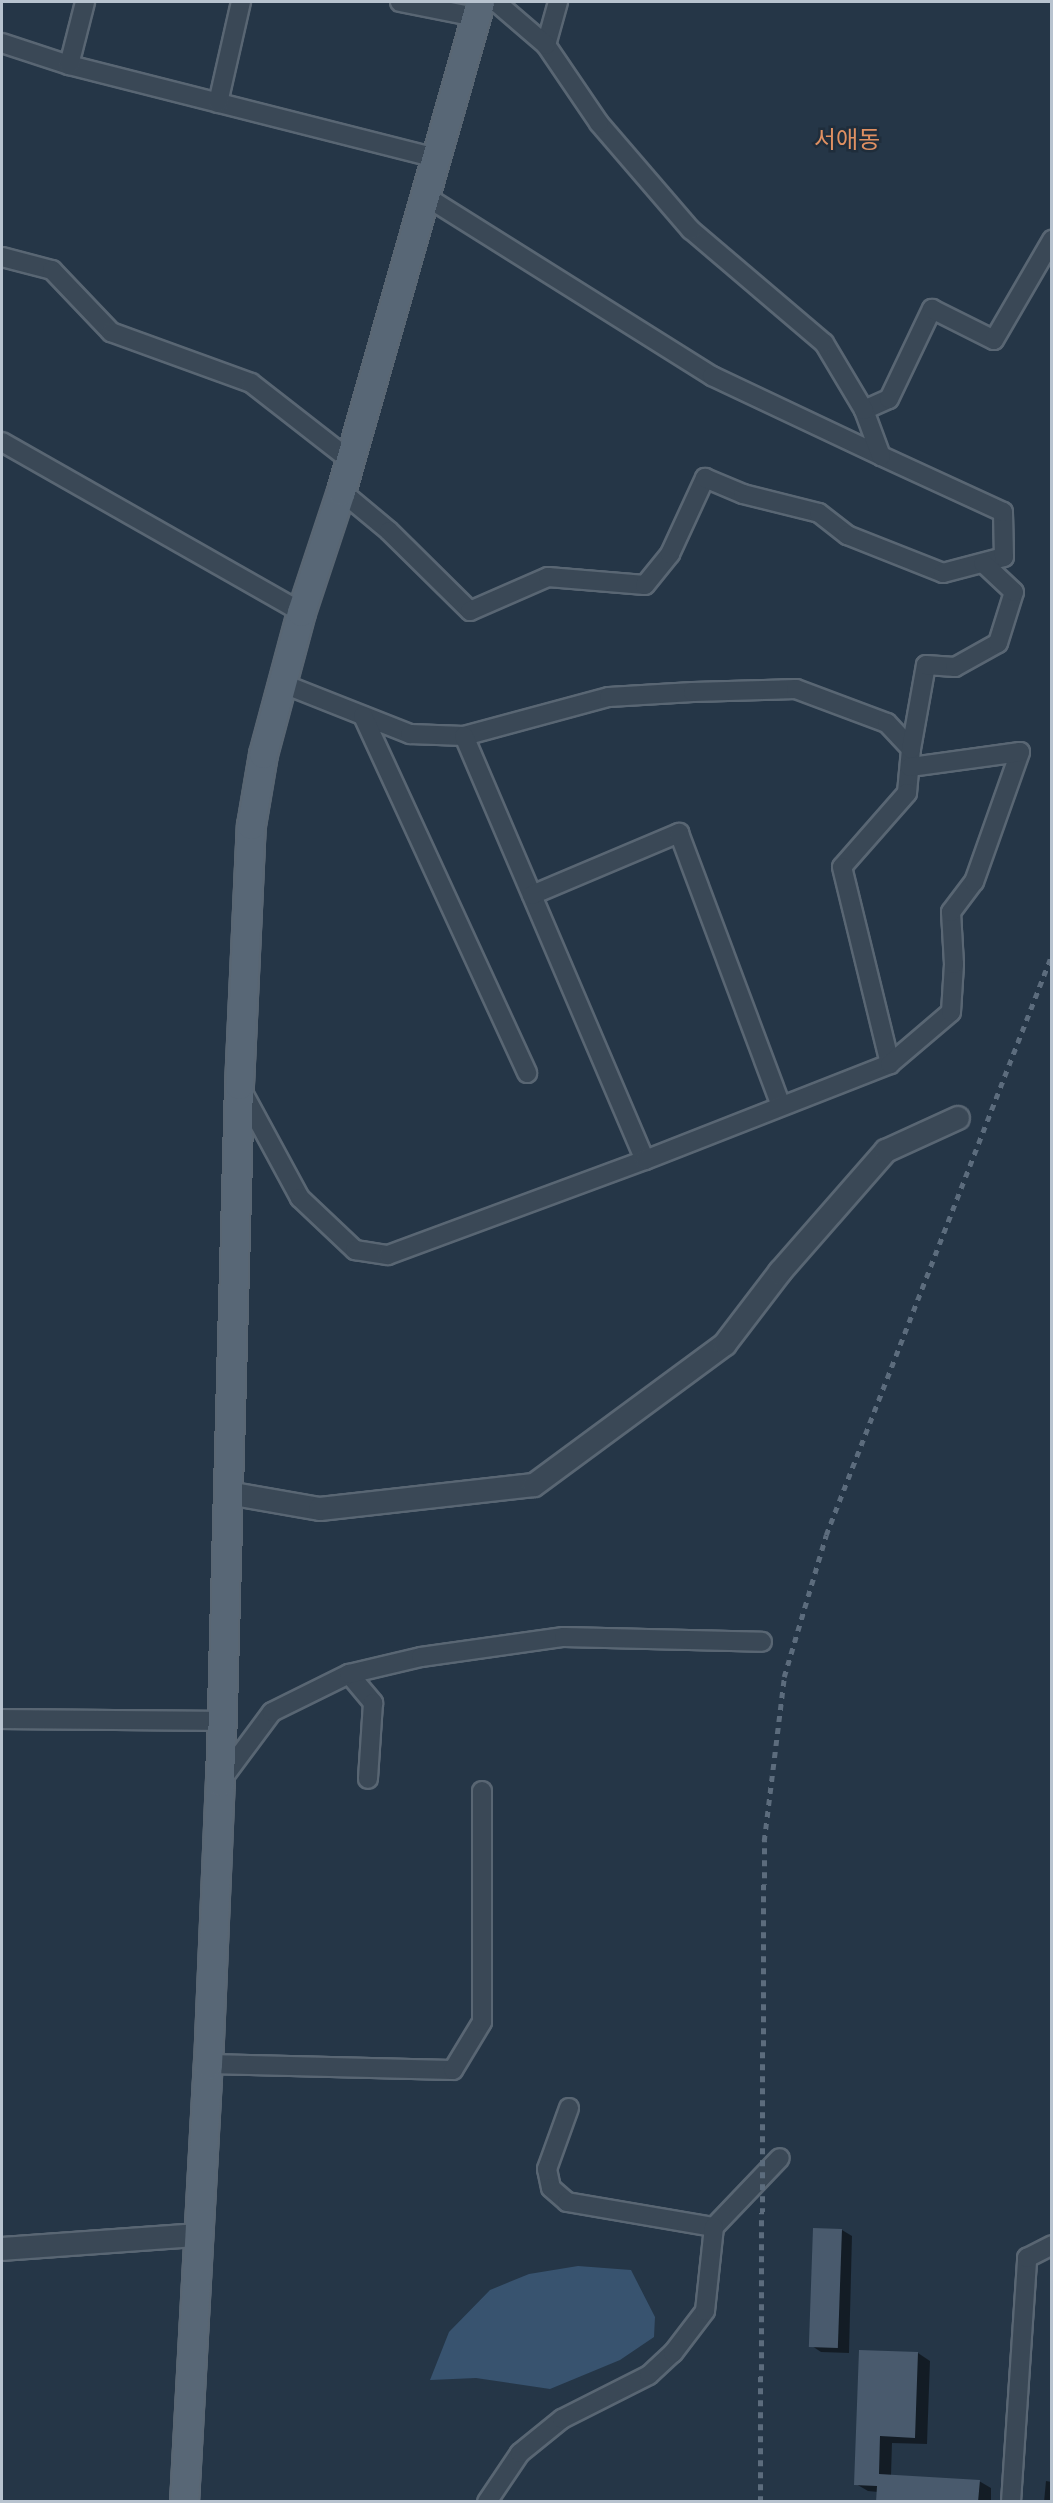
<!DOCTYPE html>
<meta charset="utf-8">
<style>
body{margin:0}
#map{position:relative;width:1053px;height:2503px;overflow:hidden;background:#253647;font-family:Barlow,"Noto Sans KR",sans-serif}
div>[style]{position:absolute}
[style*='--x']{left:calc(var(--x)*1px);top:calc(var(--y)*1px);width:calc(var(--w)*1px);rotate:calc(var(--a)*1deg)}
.water>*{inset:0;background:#38536f}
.shadow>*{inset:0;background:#0007}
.building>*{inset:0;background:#495a6d;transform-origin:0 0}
.roads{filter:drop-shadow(2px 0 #596673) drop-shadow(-2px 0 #596673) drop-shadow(0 2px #596673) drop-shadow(0 -2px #596673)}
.minor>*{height:18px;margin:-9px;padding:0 9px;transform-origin:9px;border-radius:9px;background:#3a4856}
.tertiary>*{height:22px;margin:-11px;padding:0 11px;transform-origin:11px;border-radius:11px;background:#3a4856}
.primary>*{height:27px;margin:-13.5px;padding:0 13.5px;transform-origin:13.5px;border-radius:13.5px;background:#586776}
.rail>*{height:4.5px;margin-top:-2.25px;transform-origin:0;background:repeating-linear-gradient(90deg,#5c6c7d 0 6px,transparent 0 12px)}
span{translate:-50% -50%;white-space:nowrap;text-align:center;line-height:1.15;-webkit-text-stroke:5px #1f2d3b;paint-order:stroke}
.quarter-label{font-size:24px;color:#e09062}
.frame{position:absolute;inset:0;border:3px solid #b8c3cf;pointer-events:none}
</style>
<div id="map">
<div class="water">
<div style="clip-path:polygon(578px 2266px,631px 2270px,655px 2317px,654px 2337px,620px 2360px,550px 2389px,476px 2378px,430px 2380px,449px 2332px,490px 2290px,529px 2274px)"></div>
</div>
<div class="shadow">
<div style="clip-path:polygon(842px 2230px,852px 2236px,849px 2353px,821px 2352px,812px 2346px)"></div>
<div style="clip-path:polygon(918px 2353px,930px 2361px,927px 2444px,892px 2443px,891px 2476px,979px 2481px,991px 2488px,991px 2502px,878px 2502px,878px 2492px,868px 2491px,856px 2484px)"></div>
<div style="clip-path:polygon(1046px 2481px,1052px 2482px,1052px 2502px,1044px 2502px)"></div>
</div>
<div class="building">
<div style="left:813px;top:2228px;width:29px;height:119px;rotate:2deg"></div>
<div style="clip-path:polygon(859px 2350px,918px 2352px,915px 2438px,880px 2436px,879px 2474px,980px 2480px,978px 2502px,876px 2502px,877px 2486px,854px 2485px)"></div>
</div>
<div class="roads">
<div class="minor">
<div style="--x:400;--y:2;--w:77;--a:11.2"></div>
<div style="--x:2;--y:43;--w:71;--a:18.2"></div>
<div style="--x:69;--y:65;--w:379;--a:14.2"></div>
<div style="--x:546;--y:45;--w:45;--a:-74.4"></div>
<div style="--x:69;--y:65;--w:65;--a:-75.7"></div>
<div style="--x:218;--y:103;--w:104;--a:-77.2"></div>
<div style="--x:425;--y:196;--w:339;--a:32.1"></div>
<div style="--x:712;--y:376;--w:187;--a:25.3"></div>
<div style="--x:2;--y:257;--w:52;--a:14.6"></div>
<div style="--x:52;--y:270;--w:86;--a:46.4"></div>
<div style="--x:111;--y:332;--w:149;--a:20"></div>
<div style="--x:251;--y:383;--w:125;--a:37.9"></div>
<div style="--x:864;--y:410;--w:27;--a:-24"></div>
<div style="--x:889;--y:399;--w:100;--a:-64.5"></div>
<div style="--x:932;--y:309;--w:69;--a:26.6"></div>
<div style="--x:994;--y:340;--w:116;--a:-59.9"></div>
<div style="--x:2;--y:442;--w:344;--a:29.6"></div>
<div style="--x:341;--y:491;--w:62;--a:39.8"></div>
<div style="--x:389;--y:531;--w:114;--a:44.6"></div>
<div style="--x:470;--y:611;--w:85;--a:-23.6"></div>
<div style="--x:548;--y:577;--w:97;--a:4.7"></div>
<div style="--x:645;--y:585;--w:40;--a:-51"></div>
<div style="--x:670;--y:554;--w:84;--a:-65.3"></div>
<div style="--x:705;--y:478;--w:41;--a:22.8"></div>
<div style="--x:743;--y:494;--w:78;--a:14"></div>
<div style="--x:819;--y:513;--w:36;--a:38"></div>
<div style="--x:847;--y:535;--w:103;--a:21.6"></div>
<div style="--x:943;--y:573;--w:63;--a:-14.7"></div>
<div style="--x:1004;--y:557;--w:45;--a:-91.3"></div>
<div style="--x:1003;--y:512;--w:134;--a:-155.3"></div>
<div style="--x:881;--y:456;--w:49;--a:-110.3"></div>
<div style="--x:864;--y:410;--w:78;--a:-120.8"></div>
<div style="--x:824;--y:343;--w:175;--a:-139.6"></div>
<div style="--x:691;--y:230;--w:141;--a:-130.7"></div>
<div style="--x:599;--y:123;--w:94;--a:-124.2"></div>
<div style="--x:546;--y:45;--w:66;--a:-139.3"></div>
<div style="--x:281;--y:683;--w:139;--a:21.6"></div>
<div style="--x:410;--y:734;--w:54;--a:2.1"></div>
<div style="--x:464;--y:736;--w:150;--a:-15.1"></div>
<div style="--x:609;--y:697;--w:84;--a:-3.4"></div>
<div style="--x:693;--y:692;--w:103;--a:-1.7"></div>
<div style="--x:796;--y:689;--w:97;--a:20.5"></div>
<div style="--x:887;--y:723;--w:35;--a:47"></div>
<div style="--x:911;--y:749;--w:44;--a:95.2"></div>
<div style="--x:907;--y:793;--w:98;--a:131.3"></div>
<div style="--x:842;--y:867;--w:203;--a:76.3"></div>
<div style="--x:363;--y:716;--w:393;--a:65.3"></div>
<div style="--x:464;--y:736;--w:461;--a:66.9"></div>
<div style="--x:911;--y:749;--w:85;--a:-79.9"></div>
<div style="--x:926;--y:665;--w:29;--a:4"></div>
<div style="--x:955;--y:667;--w:49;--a:-29.2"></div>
<div style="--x:998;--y:643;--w:53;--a:-72.6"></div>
<div style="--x:1014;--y:592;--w:42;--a:-136.9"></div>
<div style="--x:532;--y:895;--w:160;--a:-22.9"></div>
<div style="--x:679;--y:833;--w:291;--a:69.5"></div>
<div style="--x:241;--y:1089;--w:124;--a:61.6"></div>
<div style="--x:300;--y:1198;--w:76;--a:43.4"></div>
<div style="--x:355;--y:1250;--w:33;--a:9"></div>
<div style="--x:388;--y:1255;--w:274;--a:-20.3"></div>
<div style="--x:645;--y:1160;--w:263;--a:-21.4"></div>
<div style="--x:890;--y:1064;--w:80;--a:-40.4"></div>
<div style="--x:951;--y:1012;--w:48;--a:-86.4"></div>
<div style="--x:954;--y:964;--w:52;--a:-93.3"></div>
<div style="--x:951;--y:912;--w:38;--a:-53"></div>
<div style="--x:974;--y:882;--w:138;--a:-70.5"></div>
<div style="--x:1020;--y:752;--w:111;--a:172.2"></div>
<div style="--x:349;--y:1674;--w:38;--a:50"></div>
<div style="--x:373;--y:1703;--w:76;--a:93.8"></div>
<div style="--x:2;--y:1719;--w:220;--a:0.5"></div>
<div style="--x:220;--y:1782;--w:87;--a:-53.4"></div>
<div style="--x:272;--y:1712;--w:86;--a:-26.3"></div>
<div style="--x:349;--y:1674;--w:74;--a:-13.3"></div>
<div style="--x:421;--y:1657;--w:144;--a:-8"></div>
<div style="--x:564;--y:1637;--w:198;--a:1.4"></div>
<div style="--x:208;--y:2064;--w:245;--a:1.4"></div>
<div style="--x:453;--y:2070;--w:56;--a:-58.9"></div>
<div style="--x:482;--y:2022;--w:231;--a:-90"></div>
<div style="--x:569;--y:2108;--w:65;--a:109.8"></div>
<div style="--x:547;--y:2169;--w:19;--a:78"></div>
<div style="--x:551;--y:2188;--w:21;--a:41"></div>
<div style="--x:567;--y:2202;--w:149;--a:9.7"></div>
<div style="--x:714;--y:2227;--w:95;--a:-46.3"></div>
<div style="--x:487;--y:2502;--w:59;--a:-56"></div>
<div style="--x:520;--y:2453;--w:54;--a:-39"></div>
<div style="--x:562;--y:2419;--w:97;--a:-26.8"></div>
<div style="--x:649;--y:2375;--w:33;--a:-43"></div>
<div style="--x:673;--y:2353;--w:53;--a:-52.7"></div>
<div style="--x:705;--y:2311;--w:84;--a:-83.9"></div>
<div style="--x:1011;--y:2502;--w:245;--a:-86.2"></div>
<div style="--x:1027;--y:2258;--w:28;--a:-27"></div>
</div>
<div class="tertiary">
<div style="--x:228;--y:1493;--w:93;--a:9.9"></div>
<div style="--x:320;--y:1509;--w:215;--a:-6.4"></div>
<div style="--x:534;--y:1485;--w:237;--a:-36.4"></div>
<div style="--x:725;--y:1344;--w:91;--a:-52.6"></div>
<div style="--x:780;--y:1272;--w:161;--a:-48.8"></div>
<div style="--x:886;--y:1151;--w:79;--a:-24.6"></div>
<div style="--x:2;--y:2249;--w:197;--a:-4.1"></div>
</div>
<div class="primary">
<div style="--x:184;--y:2502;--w:439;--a:-86.9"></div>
<div style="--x:208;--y:2064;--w:282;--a:-87.6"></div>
<div style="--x:220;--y:1782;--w:697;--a:-88.44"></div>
<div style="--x:239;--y:1085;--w:260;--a:-87.4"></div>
<div style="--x:251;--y:825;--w:72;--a:-80.4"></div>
<div style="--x:263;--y:754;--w:147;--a:-75"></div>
<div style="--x:301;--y:612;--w:127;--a:-71.7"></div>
<div style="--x:341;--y:491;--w:508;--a:-74.13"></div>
</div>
</div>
<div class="rail">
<div style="--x:760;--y:2502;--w:661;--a:-89.65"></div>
<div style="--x:764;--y:1841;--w:165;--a:-83"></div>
<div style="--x:784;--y:1677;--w:148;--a:-73.5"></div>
<div style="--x:826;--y:1535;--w:623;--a:-68.74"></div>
</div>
<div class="quarter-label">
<span style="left:847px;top:139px">서애동</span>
</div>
<div class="frame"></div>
</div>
